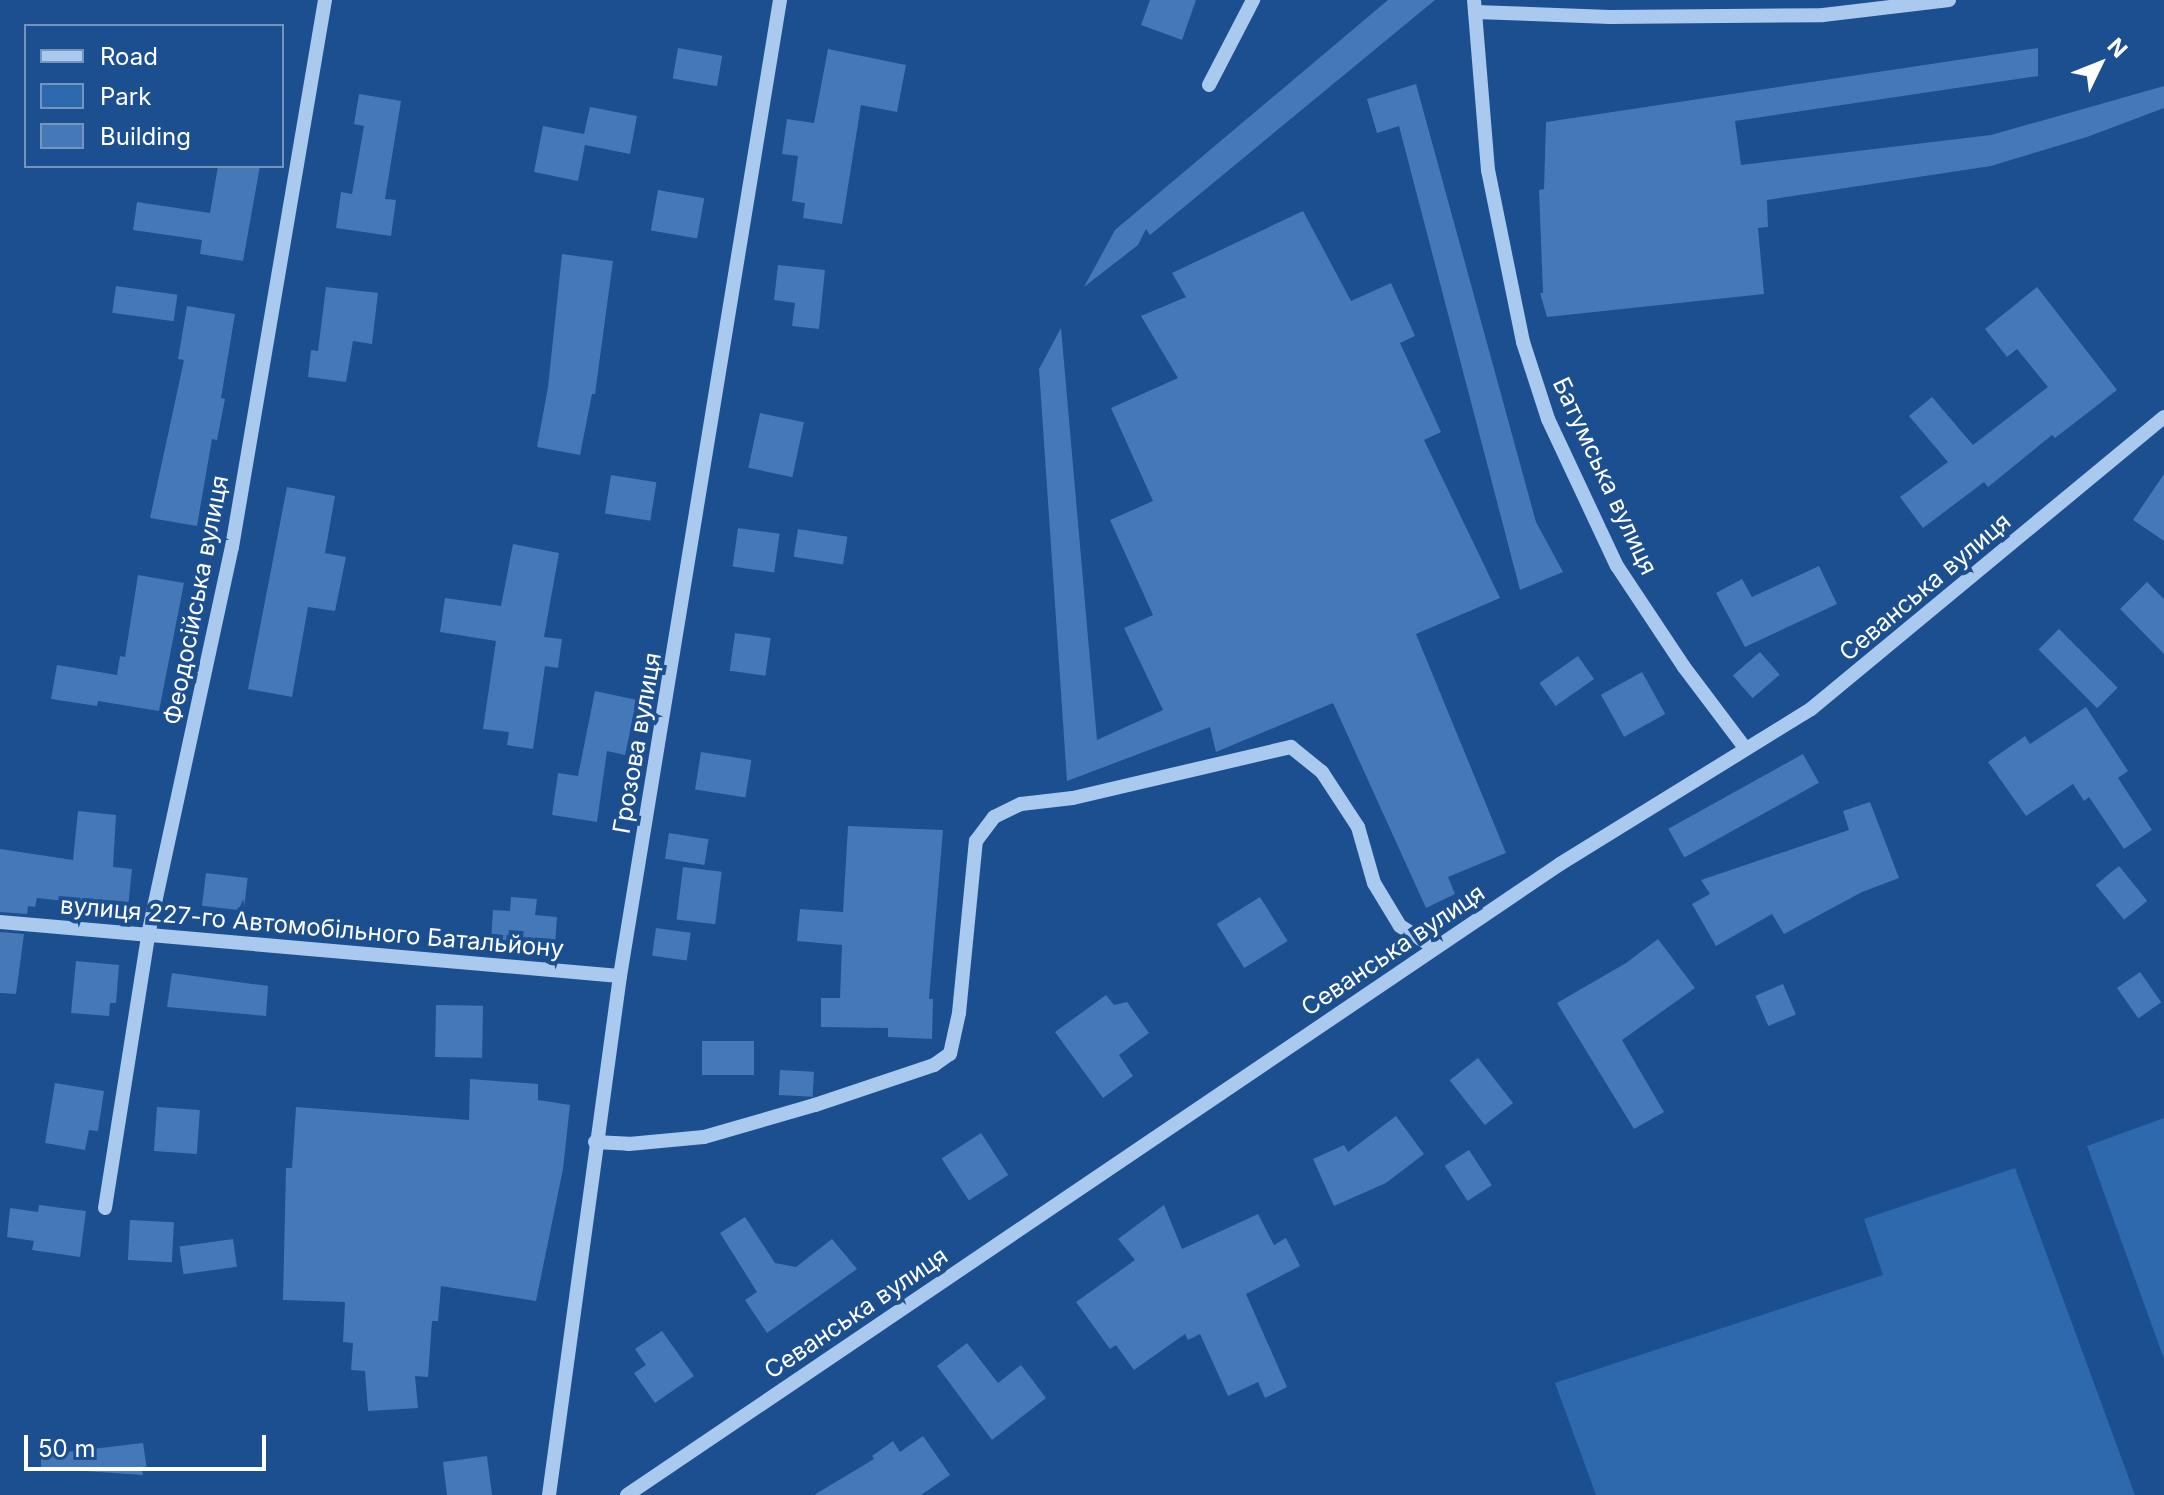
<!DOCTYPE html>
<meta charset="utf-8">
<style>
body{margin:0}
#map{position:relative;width:2164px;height:1495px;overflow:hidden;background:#1b4f8f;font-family:Inter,sans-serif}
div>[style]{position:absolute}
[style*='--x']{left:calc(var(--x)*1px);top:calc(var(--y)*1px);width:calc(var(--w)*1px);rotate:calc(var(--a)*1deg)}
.green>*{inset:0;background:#2e69ad}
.building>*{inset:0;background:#4478b7;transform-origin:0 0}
.minor>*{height:14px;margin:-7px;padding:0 7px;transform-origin:7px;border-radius:7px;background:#a9c9ee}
span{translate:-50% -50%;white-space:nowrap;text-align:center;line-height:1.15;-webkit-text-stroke:8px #1b4f8f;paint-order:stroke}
.street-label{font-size:24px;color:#fff}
.legend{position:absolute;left:24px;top:24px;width:260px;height:144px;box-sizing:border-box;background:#1b4f8f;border:2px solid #7695bc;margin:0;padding:10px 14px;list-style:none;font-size:24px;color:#fff}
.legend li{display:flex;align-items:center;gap:16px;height:40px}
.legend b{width:40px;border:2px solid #7695bc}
.north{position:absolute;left:2060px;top:24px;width:80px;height:80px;-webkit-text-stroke:6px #1b4f8f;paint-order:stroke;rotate:47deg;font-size:22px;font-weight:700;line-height:32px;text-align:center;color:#fff}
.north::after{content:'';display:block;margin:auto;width:28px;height:36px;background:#fff;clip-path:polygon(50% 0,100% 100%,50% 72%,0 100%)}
.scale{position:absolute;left:24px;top:1435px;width:242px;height:36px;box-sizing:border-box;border:4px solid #fff;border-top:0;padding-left:10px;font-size:24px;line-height:28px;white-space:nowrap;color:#fff;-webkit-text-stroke:6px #1b4f8f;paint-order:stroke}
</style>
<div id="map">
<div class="green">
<div style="clip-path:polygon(2164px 1118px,2164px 1359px,2087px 1146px)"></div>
<div style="clip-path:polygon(2015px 1168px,2135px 1495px,1596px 1495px,1555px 1383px,1883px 1275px,1864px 1219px)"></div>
</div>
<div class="building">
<div style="clip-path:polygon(1150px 0,1196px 0,1182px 40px,1141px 25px)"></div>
<div style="clip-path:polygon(1388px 0,1435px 0,1150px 235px,1146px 229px,1138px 245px,1084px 287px,1115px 230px)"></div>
<div style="left:678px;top:48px;width:45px;height:31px;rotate:10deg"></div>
<div style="clip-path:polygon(2038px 48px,2038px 76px,1735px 121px,1741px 165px,1991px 135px,2164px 86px,2164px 108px,2087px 137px,1991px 166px,1767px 200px,1768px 227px,1758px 228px,1764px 294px,1547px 317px,1540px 293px,1543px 293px,1539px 190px,1544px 189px,1546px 122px)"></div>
<div style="clip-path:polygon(828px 49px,906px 65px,897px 112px,861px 105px,842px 224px,803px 218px,805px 203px,792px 201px,798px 156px,782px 154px,787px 119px,814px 123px)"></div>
<div style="clip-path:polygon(1416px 84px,1536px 522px,1563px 572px,1520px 590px,1399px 126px,1377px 133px,1367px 99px)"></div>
<div style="clip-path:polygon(359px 94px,401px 101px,385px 199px,396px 200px,391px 236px,336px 228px,341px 192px,352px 194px,364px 126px,354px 124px)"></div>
<div style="clip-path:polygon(590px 107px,637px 116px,630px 154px,585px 145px,578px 181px,534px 172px,543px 126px,584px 134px)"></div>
<div style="clip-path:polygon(218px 166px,260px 166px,243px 261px,200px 254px,202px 240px,133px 230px,137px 202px,210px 213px)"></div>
<div style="left:658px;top:190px;width:47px;height:41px;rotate:10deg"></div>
<div style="clip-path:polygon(1303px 211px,1351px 301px,1391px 283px,1415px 336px,1400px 343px,1441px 432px,1424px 440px,1500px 598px,1416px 634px,1506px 853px,1448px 877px,1455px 894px,1426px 908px,1333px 703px,1216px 752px,1210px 727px,1067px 781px,1039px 369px,1061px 328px,1097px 740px,1163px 710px,1124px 628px,1153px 615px,1110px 520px,1153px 501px,1111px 408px,1178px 378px,1141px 316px,1186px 297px,1172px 273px)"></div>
<div style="clip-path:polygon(562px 254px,613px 261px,595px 394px,592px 394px,580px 455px,537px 447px,548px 387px)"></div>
<div style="clip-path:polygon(778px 265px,825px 270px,819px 329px,792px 326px,795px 303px,774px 300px)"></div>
<div style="left:116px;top:286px;width:62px;height:27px;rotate:8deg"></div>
<div style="clip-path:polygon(326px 287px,378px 293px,372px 344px,353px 341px,346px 382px,308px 377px,311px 350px,318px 351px)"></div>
<div style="clip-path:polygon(2037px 287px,2117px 390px,2055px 438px,2052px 435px,1988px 487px,1984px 482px,1923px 528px,1900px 497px,1948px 462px,1909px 416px,1932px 397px,1973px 445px,2048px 387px,2017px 349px,2007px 357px,1985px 329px)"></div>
<div style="clip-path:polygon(187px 306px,235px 314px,221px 398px,225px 399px,217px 440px,212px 439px,197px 526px,150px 518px,184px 360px,178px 359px)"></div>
<div style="left:760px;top:413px;width:45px;height:56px;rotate:12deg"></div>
<div style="clip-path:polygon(2164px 474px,2164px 541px,2133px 520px)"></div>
<div style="left:611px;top:475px;width:46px;height:39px;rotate:9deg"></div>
<div style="clip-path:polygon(287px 487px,335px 496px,325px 553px,346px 557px,335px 611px,308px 607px,292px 697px,248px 689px)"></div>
<div style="left:738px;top:528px;width:42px;height:39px;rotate:8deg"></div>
<div style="left:798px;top:529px;width:50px;height:28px;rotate:9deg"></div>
<div style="clip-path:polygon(513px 544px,559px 553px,544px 637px,562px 639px,558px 668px,545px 666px,533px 749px,507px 745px,509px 732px,483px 729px,496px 641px,440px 632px,445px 598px,501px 606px)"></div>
<div style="clip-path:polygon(1819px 566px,1837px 604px,1745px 647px,1716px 593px,1742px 579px,1752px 597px)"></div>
<div style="clip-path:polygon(138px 575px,184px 583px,159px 711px,98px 701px,97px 706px,51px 699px,57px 665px,117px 675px,120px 656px,125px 657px)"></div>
<div style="clip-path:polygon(2147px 582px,2164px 599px,2164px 654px,2120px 609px)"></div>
<div style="left:2059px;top:629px;width:83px;height:29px;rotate:45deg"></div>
<div style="left:735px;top:633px;width:36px;height:38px;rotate:8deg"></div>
<div style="left:1760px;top:652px;width:30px;height:36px;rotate:49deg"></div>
<div style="left:1578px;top:656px;width:28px;height:47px;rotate:55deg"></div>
<div style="left:1642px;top:672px;width:48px;height:47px;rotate:61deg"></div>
<div style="clip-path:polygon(595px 691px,637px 700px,625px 755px,607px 751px,597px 822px,552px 815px,558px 773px,578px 776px)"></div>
<div style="clip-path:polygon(2086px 707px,2128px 771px,2118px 778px,2152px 830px,2124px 849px,2089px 797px,2084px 801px,2073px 784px,2026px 816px,1988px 762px,2025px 736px,2030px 744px)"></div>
<div style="left:701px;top:752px;width:51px;height:38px;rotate:9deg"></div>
<div style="left:1803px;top:754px;width:33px;height:154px;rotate:61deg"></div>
<div style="clip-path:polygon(1870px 802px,1899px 878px,1862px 892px,1784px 934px,1772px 914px,1716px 946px,1692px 904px,1710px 894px,1701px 880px,1849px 830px,1843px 811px)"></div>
<div style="clip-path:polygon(78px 811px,116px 815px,113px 867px,132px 869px,128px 908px,37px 898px,35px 907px,28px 906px,27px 914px,0 912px,0 849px,73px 860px)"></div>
<div style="clip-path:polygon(848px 826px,943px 830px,929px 999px,933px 999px,932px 1039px,888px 1037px,888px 1028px,821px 1027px,821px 998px,840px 998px,842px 945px,797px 941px,800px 909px,843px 912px)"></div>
<div style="left:669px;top:833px;width:40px;height:26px;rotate:9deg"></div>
<div style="left:2119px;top:866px;width:45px;height:30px;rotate:51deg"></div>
<div style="left:683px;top:867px;width:39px;height:53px;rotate:7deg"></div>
<div style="left:206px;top:873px;width:42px;height:33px;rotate:7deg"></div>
<div style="clip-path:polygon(511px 897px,537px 899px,535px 915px,557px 917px,555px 946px,491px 941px,493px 910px,510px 911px)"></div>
<div style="left:1260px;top:897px;width:52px;height:51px;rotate:58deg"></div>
<div style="left:656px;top:928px;width:35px;height:28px;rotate:8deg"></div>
<div style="clip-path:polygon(0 932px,24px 934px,16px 994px,0 993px)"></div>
<div style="clip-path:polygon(1658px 939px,1695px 988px,1622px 1040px,1664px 1112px,1634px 1129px,1557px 1003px,1626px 963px)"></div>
<div style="clip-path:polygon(76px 961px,119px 965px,116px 1003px,110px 1003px,109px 1016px,71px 1013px)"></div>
<div style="left:2140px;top:972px;width:37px;height:28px;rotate:55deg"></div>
<div style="clip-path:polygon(172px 973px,268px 986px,266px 1016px,167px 1007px)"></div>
<div style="left:1783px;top:984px;width:33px;height:30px;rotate:67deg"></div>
<div style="clip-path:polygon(1106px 995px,1114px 1005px,1127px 1002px,1149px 1033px,1119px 1055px,1133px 1076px,1103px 1098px,1055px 1032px)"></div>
<div style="left:436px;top:1005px;width:47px;height:52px;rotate:1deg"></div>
<div style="left:702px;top:1041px;width:52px;height:34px"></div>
<div style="left:1478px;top:1058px;width:57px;height:36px;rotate:52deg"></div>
<div style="left:780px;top:1070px;width:34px;height:25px;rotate:3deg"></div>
<div style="clip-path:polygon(470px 1079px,538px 1084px,538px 1100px,570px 1105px,563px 1169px,536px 1301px,441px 1286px,438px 1321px,432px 1321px,428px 1377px,415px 1376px,418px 1408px,368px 1411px,365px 1371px,351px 1370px,353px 1343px,343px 1342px,345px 1302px,283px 1300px,286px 1168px,292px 1168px,296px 1107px,469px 1120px)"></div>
<div style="clip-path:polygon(55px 1083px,104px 1091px,98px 1131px,89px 1130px,85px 1150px,45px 1143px)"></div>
<div style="left:157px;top:1107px;width:43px;height:44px;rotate:4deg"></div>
<div style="clip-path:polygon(1396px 1116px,1424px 1154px,1386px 1183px,1334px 1206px,1313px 1159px,1344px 1145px,1348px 1152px)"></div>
<div style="left:981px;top:1133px;width:50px;height:47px;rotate:57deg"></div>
<div style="left:1469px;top:1150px;width:42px;height:29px;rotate:57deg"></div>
<div style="clip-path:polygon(39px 1205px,86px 1211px,80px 1257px,32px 1250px,34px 1241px,7px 1237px,10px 1208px,38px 1212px)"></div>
<div style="clip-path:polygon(1164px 1205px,1182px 1249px,1258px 1214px,1274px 1245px,1286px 1238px,1300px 1266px,1246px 1294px,1287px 1387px,1265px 1398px,1258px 1382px,1228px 1396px,1200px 1334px,1188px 1340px,1185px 1334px,1134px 1370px,1116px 1345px,1110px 1349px,1076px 1302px,1135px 1260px,1118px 1239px)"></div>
<div style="clip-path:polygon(745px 1217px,775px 1263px,796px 1267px,832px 1239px,857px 1269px,767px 1333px,745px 1300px,757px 1292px,720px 1233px)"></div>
<div style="left:130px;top:1220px;width:44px;height:40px;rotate:3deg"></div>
<div style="left:233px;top:1239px;width:28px;height:54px;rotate:82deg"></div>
<div style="clip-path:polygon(662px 1331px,694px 1376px,655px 1403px,634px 1373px,646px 1365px,635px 1349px)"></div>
<div style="clip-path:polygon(967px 1343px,998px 1383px,1021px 1365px,1046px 1398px,992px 1440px,937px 1366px)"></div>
<div style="clip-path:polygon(923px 1436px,950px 1475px,921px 1495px,814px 1495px,874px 1459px,872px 1456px,893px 1441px,900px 1452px)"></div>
<div style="clip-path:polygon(143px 1443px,147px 1470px,142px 1470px,143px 1475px,41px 1468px,41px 1455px)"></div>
<div style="clip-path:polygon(487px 1456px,492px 1495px,447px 1495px,443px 1462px)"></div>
</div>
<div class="minor">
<div style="--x:1474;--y:0;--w:171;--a:85.3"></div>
<div style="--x:1488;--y:170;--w:176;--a:78.5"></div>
<div style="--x:1523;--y:342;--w:81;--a:72"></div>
<div style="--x:1548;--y:419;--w:162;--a:64.9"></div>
<div style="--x:1617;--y:566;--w:121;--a:56.4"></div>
<div style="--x:1684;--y:667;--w:101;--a:53"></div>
<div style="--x:1475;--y:12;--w:135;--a:2.1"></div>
<div style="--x:1610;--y:17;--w:213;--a:-0.5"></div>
<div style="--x:1823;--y:15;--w:127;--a:-6.8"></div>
<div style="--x:1209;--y:85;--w:96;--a:-62.6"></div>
<div style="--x:0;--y:922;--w:622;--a:4.98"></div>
<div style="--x:595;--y:1142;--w:34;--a:3"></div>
<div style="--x:629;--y:1144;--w:75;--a:-5.3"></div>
<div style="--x:704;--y:1137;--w:116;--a:-16.1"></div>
<div style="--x:815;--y:1105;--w:126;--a:-18.6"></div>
<div style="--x:934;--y:1065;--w:19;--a:-35"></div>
<div style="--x:950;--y:1054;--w:42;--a:-77.6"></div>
<div style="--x:959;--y:1013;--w:173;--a:-84.4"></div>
<div style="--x:976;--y:841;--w:30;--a:-53"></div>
<div style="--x:994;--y:817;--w:30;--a:-26"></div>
<div style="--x:1021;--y:804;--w:52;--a:-6.6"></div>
<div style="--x:1073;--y:798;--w:224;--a:-13.2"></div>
<div style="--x:1291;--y:747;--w:40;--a:39"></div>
<div style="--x:1322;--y:772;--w:66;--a:56.8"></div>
<div style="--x:1358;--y:827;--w:58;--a:74.1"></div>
<div style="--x:1374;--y:883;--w:50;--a:58.8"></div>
<div style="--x:1400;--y:926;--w:41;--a:32.2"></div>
<div style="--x:105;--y:1208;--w:276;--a:-81"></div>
<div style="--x:148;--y:935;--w:397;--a:-77.8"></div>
<div style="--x:232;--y:547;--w:555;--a:-80.35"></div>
<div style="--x:549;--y:1495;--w:524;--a:-82.21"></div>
<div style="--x:620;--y:976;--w:989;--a:-80.69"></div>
<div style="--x:627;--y:1495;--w:1126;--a:-34.07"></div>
<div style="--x:1560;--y:864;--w:295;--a:-31.7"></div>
<div style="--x:1811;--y:709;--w:458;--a:-39.6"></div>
</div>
<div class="street-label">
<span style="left:1605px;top:476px;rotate:65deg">Батумська вулиця</span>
<span style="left:1925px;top:587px;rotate:-40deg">Севанська вулиця</span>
<span style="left:196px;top:600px;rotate:-79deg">Феодосійська вулиця</span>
<span style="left:637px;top:743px;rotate:-80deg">Грозова вулиця</span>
<span style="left:312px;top:927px;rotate:5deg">вулиця 227-го Автомобільного Батальйону</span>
<span style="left:1393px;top:950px;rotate:-34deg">Севанська вулиця</span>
<span style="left:856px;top:1313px;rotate:-34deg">Севанська вулиця</span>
</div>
<ul class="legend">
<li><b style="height:10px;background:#a9c9ee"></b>Road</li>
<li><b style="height:22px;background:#2e69ad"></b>Park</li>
<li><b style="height:22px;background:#4478b7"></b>Building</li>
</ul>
<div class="north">N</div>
<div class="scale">50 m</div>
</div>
